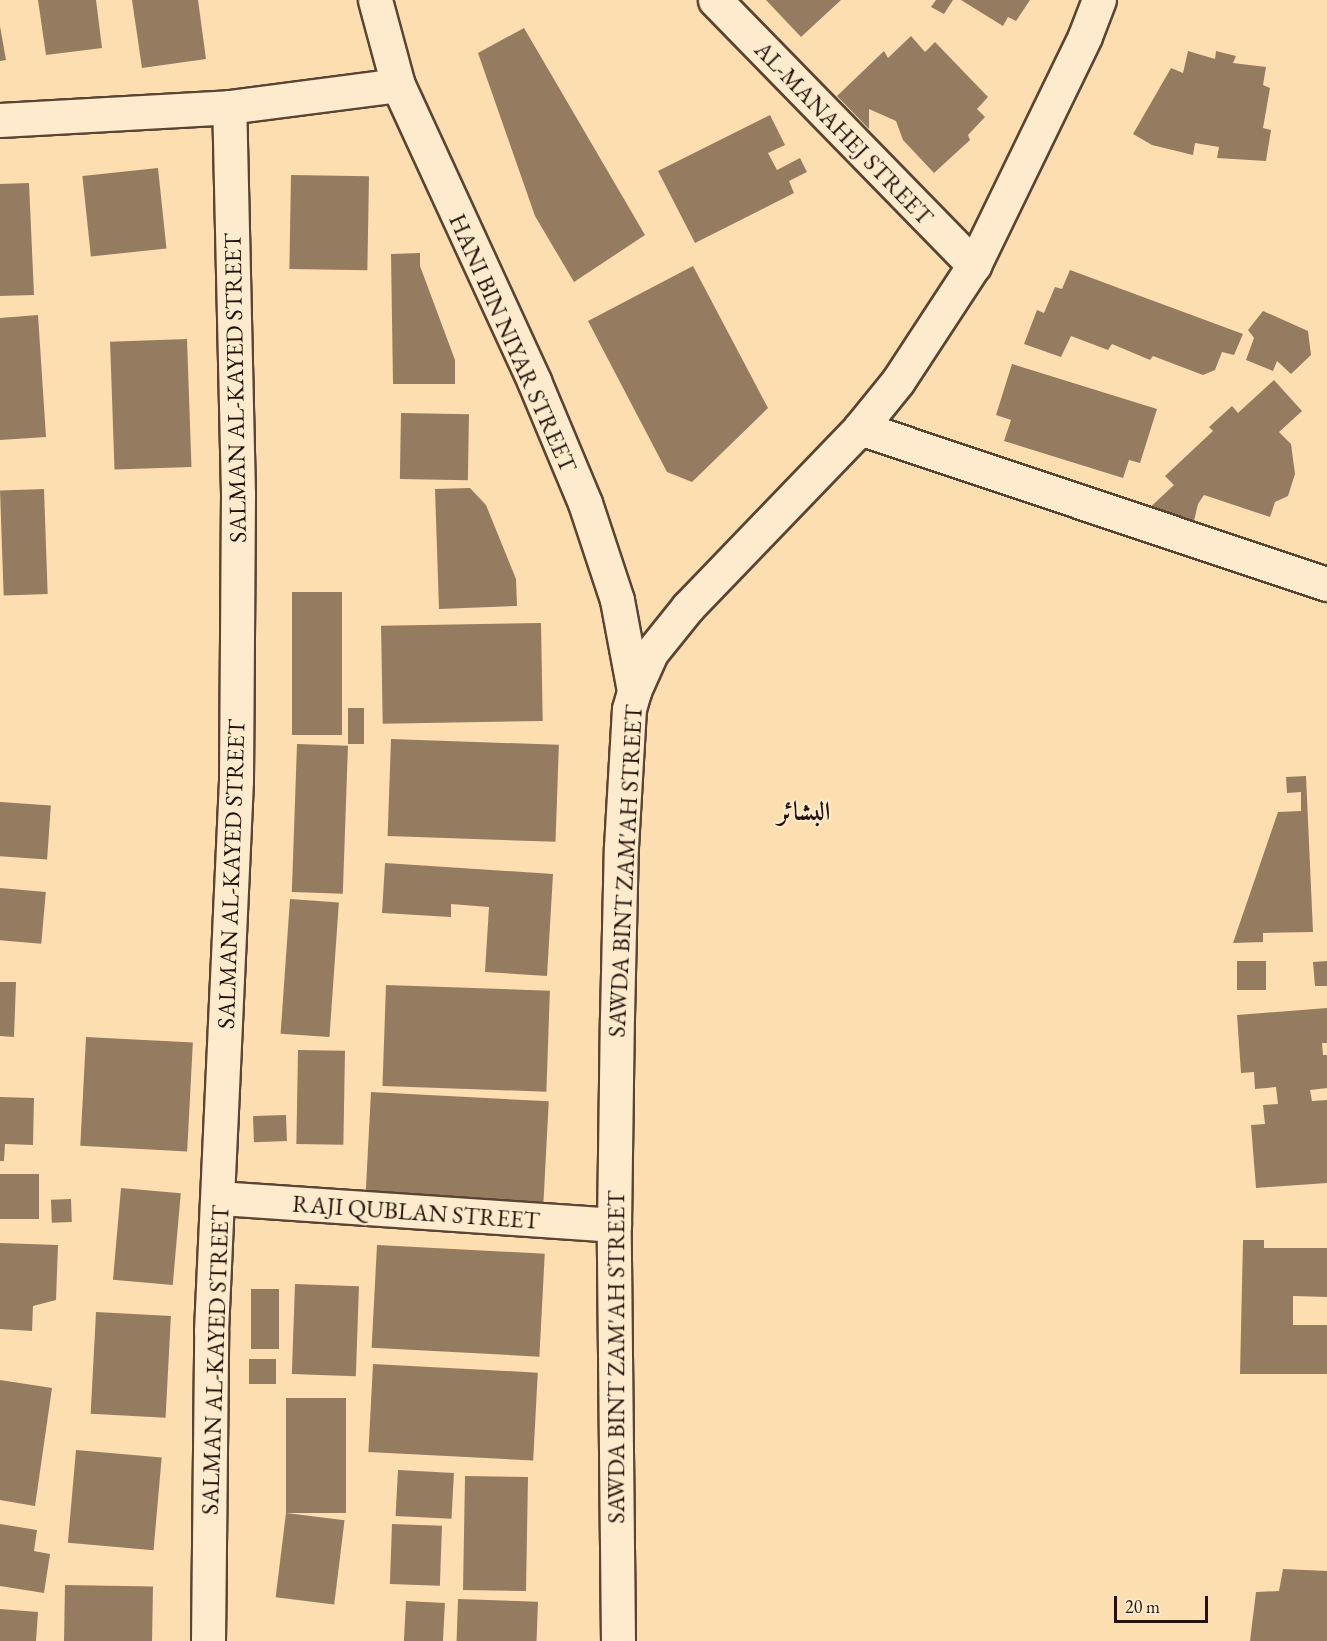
<!DOCTYPE html>
<meta charset="utf-8">
<style>
body{margin:0}
#map{position:relative;width:1327px;height:1641px;overflow:hidden;background:#fddeb0;font-family:"EB Garamond",Amiri,serif}
div>[style]{position:absolute}
[style*='--x']{left:calc(var(--x)*1px);top:calc(var(--y)*1px);width:calc(var(--w)*1px);rotate:calc(var(--a)*1deg)}
.building>*{inset:0;background:#957c60;transform-origin:0 0}
.roads{filter:drop-shadow(2px 0 #5a4433) drop-shadow(-2px 0 #5a4433) drop-shadow(0 2px #5a4433) drop-shadow(0 -2px #5a4433)}
.street>*{height:33px;margin:-16.5px;padding:0 16.5px;transform-origin:16.5px;border-radius:16.5px;background:#feeacc}
.secondary>*{height:33px;margin:-16.5px;padding:0 16.5px;transform-origin:16.5px;border-radius:16.5px;background:#feeacc}
span{translate:-50% -50%;white-space:nowrap;text-align:center;line-height:1.15;-webkit-text-stroke:4.5px #feeacc;paint-order:stroke}
.street-label{font-size:24px;color:#241109}
.neighbourhood-label{font-size:26px;color:#241109;font-weight:700}
.scale{position:absolute;left:1114px;top:1596px;width:94px;height:27px;box-sizing:border-box;border:3px solid #241109;border-top:0;padding-left:8px;font-size:18px;line-height:21px;white-space:nowrap;color:#241109;-webkit-text-stroke:4px #feeacc;paint-order:stroke}
</style>
<div id="map">
<div class="building">
<div style="clip-path:polygon(38px 0,96px 0,102px 48px,46px 55px)"></div>
<div style="clip-path:polygon(132px 0,198px 0,206px 59px,142px 68px)"></div>
<div style="clip-path:polygon(766px 0,841px 0,801px 37px)"></div>
<div style="clip-path:polygon(936px 0,953px 0,944px 14px,931px 7px)"></div>
<div style="clip-path:polygon(961px 0,1030px 0,1016px 21px,1008px 17px,1003px 26px)"></div>
<div style="clip-path:polygon(0 26px,6px 60px,0 61px)"></div>
<div style="clip-path:polygon(524px 28px,645px 235px,574px 282px,535px 216px,478px 53px)"></div>
<div style="clip-path:polygon(911px 36px,925px 52px,935px 42px,988px 97px,977px 109px,985px 117px,968px 135px,970px 140px,934px 173px,903px 140px,896px 121px,869px 109px,869px 129px,837px 96px,884px 51px,888px 58px)"></div>
<div style="clip-path:polygon(1188px 51px,1215px 59px,1216px 51px,1236px 56px,1233px 63px,1266px 67px,1263px 85px,1270px 88px,1263px 128px,1271px 130px,1266px 161px,1217px 158px,1219px 147px,1195px 143px,1193px 155px,1152px 145px,1133px 134px,1171px 68px,1183px 73px)"></div>
<div style="clip-path:polygon(770px 115px,785px 145px,768px 153px,777px 170px,800px 158px,807px 172px,789px 181px,794px 193px,695px 243px,658px 171px)"></div>
<div style="left:158px;top:168px;width:81px;height:76px;rotate:84deg"></div>
<div style="left:291px;top:175px;width:78px;height:94px;rotate:1deg"></div>
<div style="clip-path:polygon(29px 183px,34px 295px,0 296px,0 184px)"></div>
<div style="clip-path:polygon(420px 253px,420px 266px,455px 360px,455px 384px,393px 384px,391px 254px)"></div>
<div style="clip-path:polygon(693px 266px,768px 408px,692px 482px,667px 472px,588px 321px)"></div>
<div style="clip-path:polygon(1070px 270px,1243px 334px,1234px 355px,1222px 352px,1215px 370px,1203px 375px,1153px 356px,1150px 360px,1112px 344px,1108px 350px,1071px 336px,1061px 357px,1024px 344px,1037px 310px,1044px 313px,1055px 287px,1062px 289px)"></div>
<div style="clip-path:polygon(1263px 311px,1308px 331px,1311px 355px,1291px 374px,1277px 361px,1273px 371px,1246px 360px,1254px 338px,1248px 330px)"></div>
<div style="clip-path:polygon(38px 315px,46px 437px,0 440px,0 318px)"></div>
<div style="left:187px;top:339px;width:128px;height:77px;rotate:88deg"></div>
<div style="clip-path:polygon(1012px 364px,1157px 409px,1140px 463px,1129px 460px,1123px 478px,1004px 441px,1011px 420px,996px 415px)"></div>
<div style="clip-path:polygon(1274px 380px,1302px 411px,1279px 432px,1291px 444px,1295px 474px,1288px 496px,1275px 502px,1270px 517px,1204px 495px,1198px 504px,1193px 525px,1144px 513px,1174px 485px,1165px 476px,1213px 431px,1209px 427px,1232px 406px,1238px 413px)"></div>
<div style="left:401px;top:413px;width:68px;height:66px;rotate:1deg"></div>
<div style="clip-path:polygon(470px 488px,486px 505px,516px 579px,517px 606px,439px 609px,435px 489px)"></div>
<div style="left:44px;top:489px;width:105px;height:44px;rotate:88deg"></div>
<div style="left:292px;top:592px;width:50px;height:143px"></div>
<div style="left:541px;top:623px;width:98px;height:160px;rotate:89deg"></div>
<div style="left:348px;top:708px;width:16px;height:36px"></div>
<div style="left:391px;top:739px;width:168px;height:97px;rotate:2deg"></div>
<div style="left:297px;top:744px;width:51px;height:148px;rotate:2deg"></div>
<div style="clip-path:polygon(1306px 776px,1313px 932px,1263px 933px,1263px 942px,1233px 943px,1278px 812px,1301px 811px,1301px 792px,1287px 793px,1286px 777px)"></div>
<div style="left:0;top:802px;width:51px;height:54px;rotate:4deg"></div>
<div style="clip-path:polygon(385px 863px,553px 874px,547px 976px,485px 972px,489px 907px,451px 904px,451px 917px,382px 913px)"></div>
<div style="left:0;top:888px;width:46px;height:52px;rotate:5deg"></div>
<div style="left:290px;top:899px;width:49px;height:135px;rotate:4deg"></div>
<div style="left:1237px;top:961px;width:29px;height:29px"></div>
<div style="clip-path:polygon(1327px 961px,1327px 986px,1315px 986px,1313px 962px)"></div>
<div style="clip-path:polygon(0 982px,16px 982px,14px 1037px,0 1036px)"></div>
<div style="left:386px;top:985px;width:164px;height:101px;rotate:2deg"></div>
<div style="clip-path:polygon(1327px 1008px,1327px 1043px,1322px 1043px,1323px 1055px,1327px 1055px,1327px 1088px,1310px 1090px,1312px 1101px,1327px 1100px,1327px 1183px,1256px 1188px,1251px 1125px,1265px 1124px,1263px 1105px,1278px 1104px,1276px 1087px,1255px 1089px,1254px 1072px,1241px 1073px,1237px 1015px)"></div>
<div style="left:86px;top:1037px;width:107px;height:109px;rotate:3deg"></div>
<div style="left:298px;top:1050px;width:47px;height:94px;rotate:1deg"></div>
<div style="left:371px;top:1092px;width:178px;height:110px;rotate:3deg"></div>
<div style="clip-path:polygon(0 1097px,34px 1098px,33px 1145px,5px 1144px,4px 1161px,0 1161px)"></div>
<div style="left:286px;top:1115px;width:26px;height:33px;rotate:88deg"></div>
<div style="left:0;top:1174px;width:39px;height:45px"></div>
<div style="left:121px;top:1188px;width:60px;height:92px;rotate:5deg"></div>
<div style="left:71px;top:1199px;width:23px;height:20px;rotate:88deg"></div>
<div style="clip-path:polygon(1243px 1240px,1264px 1240px,1264px 1248px,1327px 1248px,1327px 1297px,1293px 1296px,1293px 1325px,1327px 1325px,1327px 1374px,1240px 1374px)"></div>
<div style="clip-path:polygon(0 1243px,58px 1245px,56px 1300px,33px 1306px,32px 1331px,0 1329px)"></div>
<div style="left:377px;top:1245px;width:168px;height:103px;rotate:3deg"></div>
<div style="left:295px;top:1284px;width:64px;height:90px;rotate:2deg"></div>
<div style="left:251px;top:1289px;width:28px;height:60px"></div>
<div style="left:96px;top:1312px;width:75px;height:102px;rotate:3deg"></div>
<div style="left:276px;top:1359px;width:25px;height:27px;rotate:90deg"></div>
<div style="left:373px;top:1364px;width:165px;height:88px;rotate:3deg"></div>
<div style="clip-path:polygon(0 1380px,52px 1388px,35px 1506px,0 1500px)"></div>
<div style="left:286px;top:1398px;width:60px;height:115px"></div>
<div style="left:76px;top:1450px;width:86px;height:93px;rotate:5deg"></div>
<div style="left:398px;top:1470px;width:56px;height:46px;rotate:3deg"></div>
<div style="left:465px;top:1476px;width:63px;height:114px;rotate:1deg"></div>
<div style="left:286px;top:1513px;width:59px;height:85px;rotate:7deg"></div>
<div style="clip-path:polygon(0 1524px,37px 1530px,34px 1551px,50px 1554px,44px 1593px,0 1586px)"></div>
<div style="left:392px;top:1524px;width:50px;height:60px;rotate:2deg"></div>
<div style="clip-path:polygon(1283px 1569px,1327px 1571px,1327px 1641px,1250px 1641px,1256px 1592px,1279px 1591px)"></div>
<div style="left:65px;top:1585px;width:88px;height:56px;rotate:1deg"></div>
<div style="left:458px;top:1599px;width:80px;height:42px;rotate:2deg"></div>
<div style="left:406px;top:1601px;width:39px;height:40px;rotate:3deg"></div>
<div style="clip-path:polygon(0 1609px,38px 1612px,36px 1641px,0 1641px)"></div>
</div>
<div class="roads">
<div class="street">
<div style="--x:375;--y:0;--w:88;--a:74.9"></div>
<div style="--x:398;--y:85;--w:326;--a:65.3"></div>
<div style="--x:534;--y:381;--w:132;--a:67.3"></div>
<div style="--x:585;--y:503;--w:102;--a:71.7"></div>
<div style="--x:617;--y:600;--w:93;--a:79.4"></div>
<div style="--x:715;--y:0;--w:371;--a:45.7"></div>
<div style="--x:0;--y:120;--w:229;--a:-3.2"></div>
<div style="--x:229;--y:107;--w:170;--a:-7.4"></div>
<div style="--x:860;--y:428;--w:492;--a:18.5"></div>
<div style="--x:219;--y:1198;--w:396;--a:3.9"></div>
<div style="--x:208;--y:1641;--w:310;--a:-89.4"></div>
<div style="--x:211;--y:1331;--w:552;--a:-87.4"></div>
<div style="--x:236;--y:780;--w:286;--a:-89.6"></div>
<div style="--x:238;--y:494;--w:387;--a:-91.3"></div>
</div>
<div class="secondary">
<div style="--x:618;--y:1641;--w:416;--a:-90.6"></div>
<div style="--x:614;--y:1225;--w:208;--a:-89.2"></div>
<div style="--x:617;--y:1017;--w:170;--a:-88.7"></div>
<div style="--x:621;--y:847;--w:138;--a:-86.7"></div>
<div style="--x:629;--y:709;--w:19;--a:-74"></div>
<div style="--x:634;--y:691;--w:42;--a:-65.9"></div>
<div style="--x:651;--y:653;--w:59;--a:-51.2"></div>
<div style="--x:688;--y:607;--w:248;--a:-46.1"></div>
<div style="--x:860;--y:428;--w:60;--a:-51"></div>
<div style="--x:898;--y:381;--w:139;--a:-56.8"></div>
<div style="--x:974;--y:265;--w:254;--a:-64.1"></div>
<div style="--x:1085;--y:36;--w:39;--a:-69"></div>
</div>
</div>
<div class="street-label">
<span style="left:844px;top:133px;rotate:46deg">AL-MANAHEJ STREET</span>
<span style="left:513px;top:343px;rotate:66deg">HANI BIN NIYAR STREET</span>
<span style="left:235px;top:388px;rotate:-91deg">SALMAN AL-KAYED STREET</span>
<span style="left:625px;top:871px;rotate:-87deg">SAWDA BINT ZAM'AH STREET</span>
<span style="left:231px;top:874px;rotate:-88deg">SALMAN AL-KAYED STREET</span>
<span style="left:416px;top:1212px;rotate:4deg">RAJI QUBLAN STREET</span>
<span style="left:616px;top:1357px;rotate:-90deg">SAWDA BINT ZAM'AH STREET</span>
<span style="left:215px;top:1360px;rotate:-88deg">SALMAN AL-KAYED STREET</span>
</div>
<div class="neighbourhood-label">
<span style="left:804px;top:812px">البشائر</span>
</div>
<div class="scale">20 m</div>
</div>
